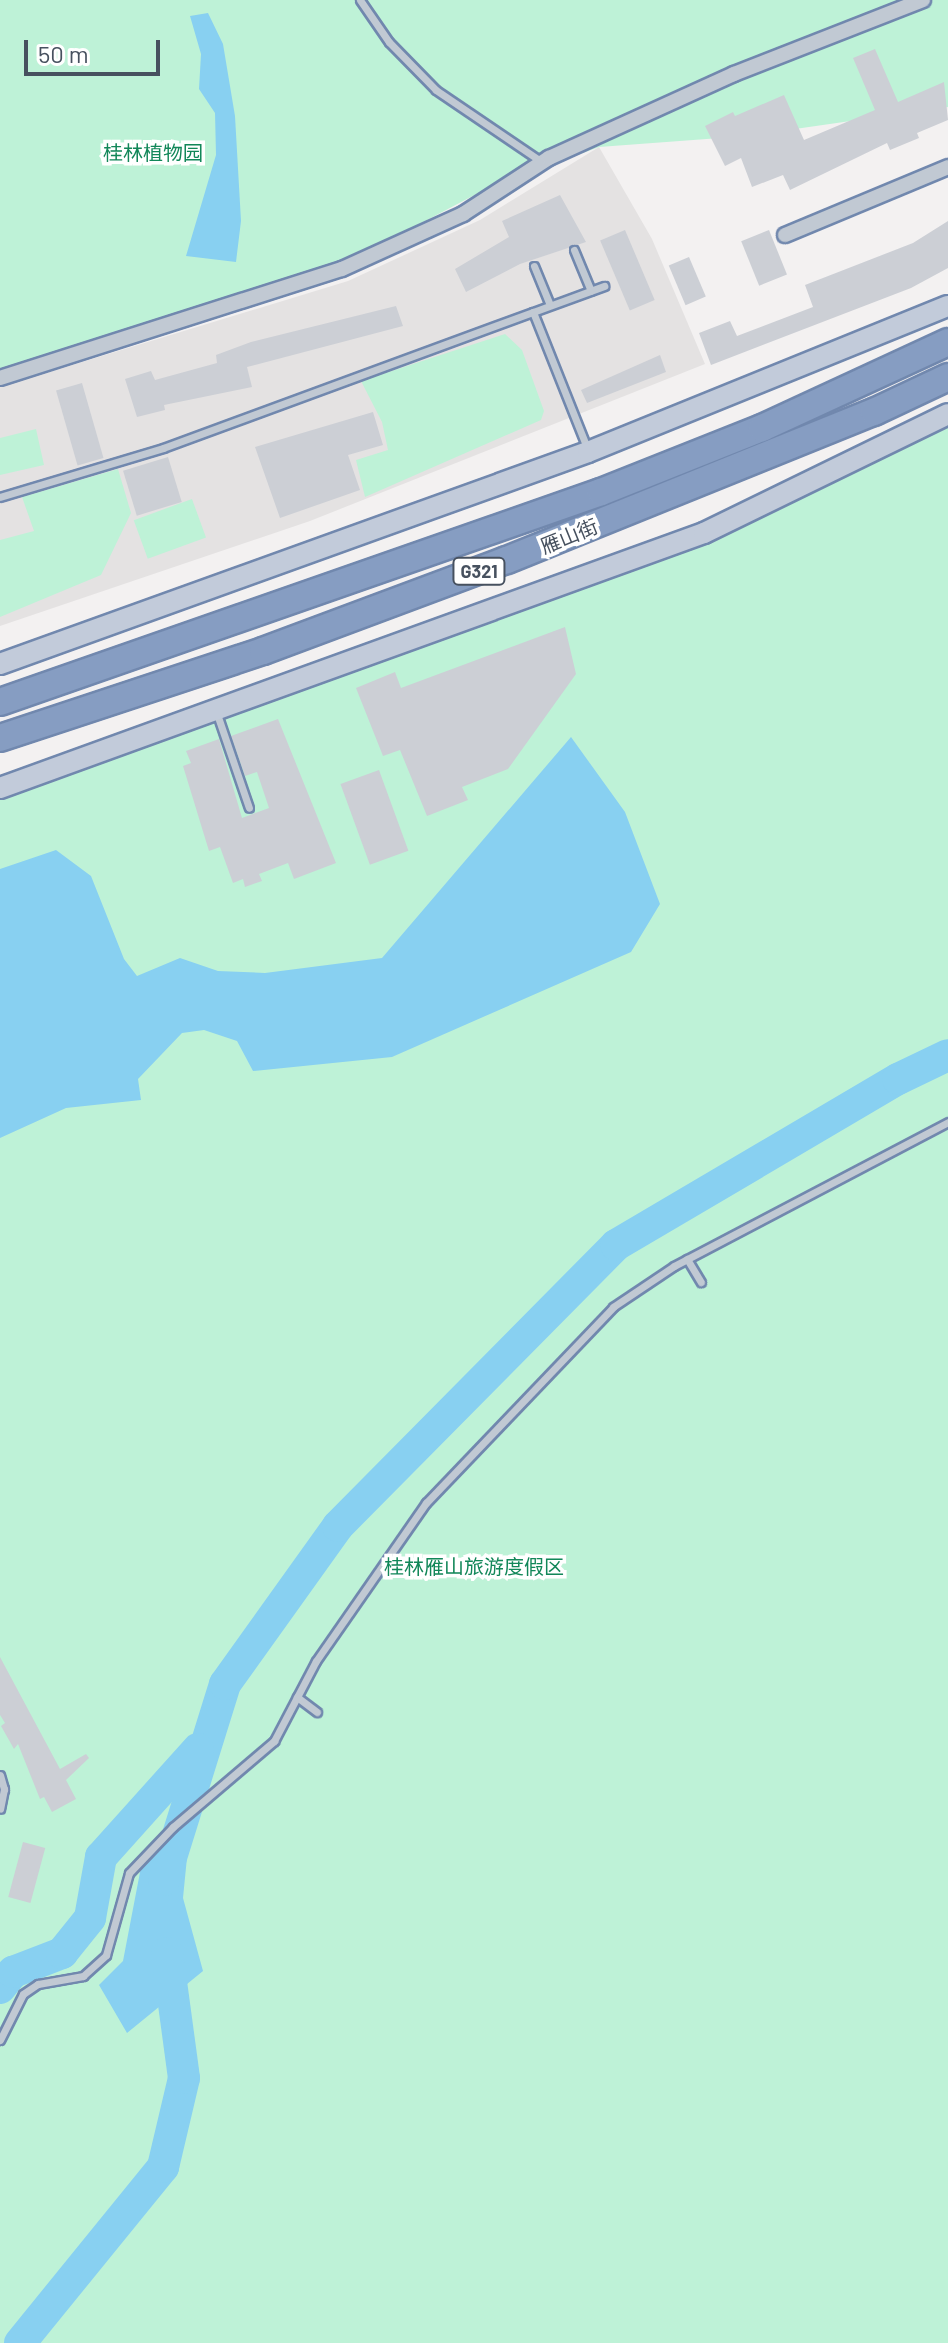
<!DOCTYPE html>
<meta charset="utf-8">
<style>
body{margin:0}
#map{position:relative;width:948px;height:2343px;overflow:hidden;background:#f3f1f1;font-family:Barlow,"Noto Sans SC",sans-serif}
div>[style]{position:absolute}
[style*='--x']{left:calc(var(--x)*1px);top:calc(var(--y)*1px);width:calc(var(--w)*1px);rotate:calc(var(--a)*1deg)}
.education>*{inset:0;background:#e4e2e2}
.green>*{inset:0;background:#bef2d7;transform-origin:0 0}
.water>*{inset:0;background:#88d0f1}
.river>*{height:32px;margin:-16px;padding:0 16px;transform-origin:16px;border-radius:16px;background:#88d0f1}
.building>*{inset:0;background:#cccfd5;transform-origin:0 0}
.roads{filter:drop-shadow(2px 0 #7188ae) drop-shadow(-2px 0 #7188ae) drop-shadow(0 2px #7188ae) drop-shadow(0 -2px #7188ae)}
.lane>*{height:7px;margin:-3.5px;padding:0 3.5px;transform-origin:3.5px;border-radius:3.5px;background:#c1c9d3}
.street>*{height:14px;margin:-7px;padding:0 7px;transform-origin:7px;border-radius:7px;background:#c1c9d3}
.secondary>*{height:20px;margin:-10px;padding:0 10px;transform-origin:10px;border-radius:10px;background:#c2cbda}
.highway>*{height:26px;margin:-13px;padding:0 13px;transform-origin:13px;border-radius:13px;background:#869dc2}
span{translate:-50% -50%;white-space:nowrap;text-align:center;line-height:1.15;-webkit-text-stroke:7px #fff;paint-order:stroke}
.shield-label span{padding:2px 6px;background:#fff;border:2px solid;border-radius:6px;-webkit-text-stroke-width:0}
.shield-label{font-size:18px;color:#47515f;font-weight:700}
.park-label{font-size:20px;color:#128759}
.street-label{font-size:20px;color:#47515f}
.scale{position:absolute;left:24px;top:40px;width:136px;height:36px;box-sizing:border-box;border:4px solid #47515f;border-top:0;padding-left:10px;font-size:24px;line-height:28px;white-space:nowrap;color:#47515f;-webkit-text-stroke:6px #fff;paint-order:stroke}
</style>
<div id="map">
<div class="education">
<div style="clip-path:polygon(599px 147px,652px 239px,705px 364px,310px 521px,0 626px,0 387px,348px 281px,480px 220px)"></div>
</div>
<div class="green">
<div style="clip-path:polygon(0 0,948px 0,948px 107px,747px 136px,599px 147px,484px 190px,355px 258px,0 374px)"></div>
<div style="clip-path:polygon(505px 334px,522px 350px,544px 411px,541px 420px,365px 497px,356px 460px,388px 450px,382px 422px,361px 381px)"></div>
<div style="clip-path:polygon(948px 414px,948px 2343px,0 2343px,0 788px,704px 533px)"></div>
<div style="clip-path:polygon(36px 429px,44px 465px,0 475px,0 438px)"></div>
<div style="clip-path:polygon(118px 469px,131px 513px,101px 575px,0 617px,0 540px,34px 531px,22px 497px)"></div>
<div style="left:192px;top:499px;width:41px;height:62px;rotate:70deg"></div>
</div>
<div class="water">
<div style="clip-path:polygon(208px 13px,223px 44px,235px 116px,241px 221px,236px 262px,186px 256px,216px 155px,215px 113px,199px 89px,201px 54px,190px 16px)"></div>
<div style="clip-path:polygon(571px 737px,625px 812px,660px 904px,631px 952px,392px 1057px,253px 1071px,237px 1041px,204px 1030px,182px 1033px,138px 1079px,141px 1100px,66px 1108px,0 1138px,0 869px,56px 850px,91px 876px,124px 959px,137px 976px,180px 958px,218px 971px,265px 973px,382px 958px)"></div>
<div style="clip-path:polygon(190px 1827px,183px 1898px,203px 1971px,127px 2033px,99px 1985px,123px 1961px,141px 1867px)"></div>
</div>
<div class="river">
<div style="--x:164;--y:1880;--w:205;--a:-72.7"></div>
<div style="--x:225;--y:1684;--w:194;--a:-54.4"></div>
<div style="--x:338;--y:1526;--w:395;--a:-45.3"></div>
<div style="--x:616;--y:1245;--w:327;--a:-30.5"></div>
<div style="--x:898;--y:1079;--w:55;--a:-25.6"></div>
<div style="--x:0;--y:1988;--w:21;--a:-51"></div>
<div style="--x:13;--y:1972;--w:53;--a:-21.2"></div>
<div style="--x:62;--y:1953;--w:45;--a:-51.3"></div>
<div style="--x:90;--y:1918;--w:62;--a:-79.8"></div>
<div style="--x:101;--y:1857;--w:145;--a:-48.1"></div>
<div style="--x:20;--y:2343;--w:227;--a:-50.9"></div>
<div style="--x:163;--y:2167;--w:91;--a:-76.7"></div>
<div style="--x:184;--y:2078;--w:126;--a:-97.7"></div>
</div>
<div class="building">
<div style="clip-path:polygon(875px 49px,898px 102px,944px 82px,948px 120px,917px 133px,919px 138px,890px 150px,887px 143px,790px 190px,783px 175px,752px 187px,741px 158px,725px 166px,705px 126px,733px 112px,735px 116px,784px 95px,804px 140px,875px 110px,853px 58px)"></div>
<div style="clip-path:polygon(560px 195px,586px 242px,520px 264px,466px 292px,455px 269px,509px 237px,502px 221px)"></div>
<div style="clip-path:polygon(948px 221px,948px 268px,911px 288px,711px 365px,699px 333px,730px 321px,737px 336px,813px 307px,805px 285px,913px 243px)"></div>
<div style="left:625px;top:230px;width:76px;height:27px;rotate:67deg"></div>
<div style="left:769px;top:230px;width:48px;height:30px;rotate:68deg"></div>
<div style="left:689px;top:257px;width:43px;height:22px;rotate:67deg"></div>
<div style="clip-path:polygon(396px 306px,403px 326px,247px 367px,252px 387px,164px 405px,165px 410px,137px 417px,125px 379px,151px 371px,155px 380px,217px 363px,216px 355px,251px 342px)"></div>
<div style="clip-path:polygon(660px 355px,666px 372px,587px 403px,581px 390px)"></div>
<div style="left:82px;top:383px;width:78px;height:27px;rotate:74deg"></div>
<div style="clip-path:polygon(373px 412px,383px 445px,348px 455px,360px 490px,280px 518px,255px 447px)"></div>
<div style="left:168px;top:457px;width:47px;height:47px;rotate:73deg"></div>
<div style="clip-path:polygon(565px 627px,576px 674px,508px 769px,462px 787px,468px 800px,427px 816px,400px 750px,383px 756px,356px 688px,395px 672px,401px 688px)"></div>
<div style="clip-path:polygon(278px 719px,336px 863px,294px 879px,288px 863px,259px 874px,262px 881px,245px 887px,243px 879px,233px 883px,220px 847px,209px 851px,183px 766px,191px 763px,186px 751px,219px 739px,242px 818px,269px 808px,257px 772px,245px 776px,231px 736px)"></div>
<div style="left:379px;top:770px;width:86px;height:41px;rotate:70deg"></div>
<div style="clip-path:polygon(0 1657px,60px 1769px,86px 1754px,89px 1758px,66px 1780px,76px 1799px,52px 1812px,44px 1797px,40px 1799px,18px 1744px,14px 1749px,1px 1726px,5px 1723px,0 1715px)"></div>
<div style="left:23px;top:1842px;width:23px;height:57px;rotate:15deg"></div>
</div>
<div class="roads">
<div class="lane">
<div style="--x:360;--y:0;--w:51;--a:55.4"></div>
<div style="--x:389;--y:42;--w:67;--a:45.6"></div>
<div style="--x:436;--y:90;--w:128;--a:34.2"></div>
<div style="--x:574;--y:250;--w:44;--a:67.5"></div>
<div style="--x:534;--y:266;--w:42;--a:67.7"></div>
<div style="--x:533;--y:312;--w:76;--a:-20.1"></div>
<div style="--x:0;--y:497;--w:170;--a:-16.7"></div>
<div style="--x:163;--y:448;--w:394;--a:-20.2"></div>
<div style="--x:533;--y:312;--w:149;--a:68.3"></div>
<div style="--x:217;--y:714;--w:99;--a:71.2"></div>
<div style="--x:687;--y:1259;--w:27;--a:59"></div>
<div style="--x:297;--y:1697;--w:25;--a:37"></div>
<div style="--x:0;--y:1775;--w:15;--a:74"></div>
<div style="--x:4;--y:1789;--w:20;--a:101"></div>
<div style="--x:0;--y:2040;--w:51;--a:-63.4"></div>
<div style="--x:23;--y:1994;--w:18;--a:-34"></div>
<div style="--x:38;--y:1984;--w:46;--a:-10.1"></div>
<div style="--x:83;--y:1976;--w:31;--a:-42"></div>
<div style="--x:106;--y:1955;--w:85;--a:-74.3"></div>
<div style="--x:129;--y:1873;--w:64;--a:-46.3"></div>
<div style="--x:173;--y:1827;--w:133;--a:-40.4"></div>
<div style="--x:274;--y:1741;--w:90;--a:-62.3"></div>
<div style="--x:316;--y:1661;--w:193;--a:-55.2"></div>
<div style="--x:426;--y:1503;--w:271;--a:-46.3"></div>
<div style="--x:613;--y:1307;--w:73;--a:-33.9"></div>
<div style="--x:674;--y:1266;--w:310;--a:-27.7"></div>
</div>
<div class="street">
<div style="--x:785;--y:235;--w:177;--a:-22.6"></div>
<div style="--x:0;--y:378;--w:359;--a:-17.7"></div>
<div style="--x:342;--y:269;--w:133;--a:-24.4"></div>
<div style="--x:463;--y:214;--w:103;--a:-33.1"></div>
<div style="--x:549;--y:158;--w:203;--a:-24.4"></div>
<div style="--x:734;--y:74;--w:203;--a:-21.4"></div>
</div>
<div class="secondary">
<div style="--x:0;--y:664;--w:625;--a:-19.83"></div>
<div style="--x:588;--y:452;--w:388;--a:-22.1"></div>
<div style="--x:0;--y:788;--w:749;--a:-19.91"></div>
<div style="--x:704;--y:533;--w:271;--a:-26"></div>
</div>
<div class="highway">
<div style="--x:0;--y:702;--w:637;--a:-19.26"></div>
<div style="--x:601;--y:492;--w:173;--a:-21.7"></div>
<div style="--x:762;--y:428;--w:205;--a:-24.8"></div>
<div style="--x:0;--y:738;--w:277;--a:-18.3"></div>
<div style="--x:263;--y:651;--w:260;--a:-20.5"></div>
<div style="--x:507;--y:560;--w:396;--a:-22"></div>
<div style="--x:874;--y:412;--w:82;--a:-25.3"></div>
</div>
</div>
<div class="shield-label">
<span style="left:479px;top:571px">G321</span>
</div>
<div class="park-label">
<span style="left:153px;top:152px">桂林植物园</span>
<span style="left:474px;top:1566px">桂林雁山旅游度假区</span>
</div>
<div class="street-label">
<span style="left:569px;top:536px;rotate:-22deg">雁山街</span>
</div>
<div class="scale">50 m</div>
</div>
